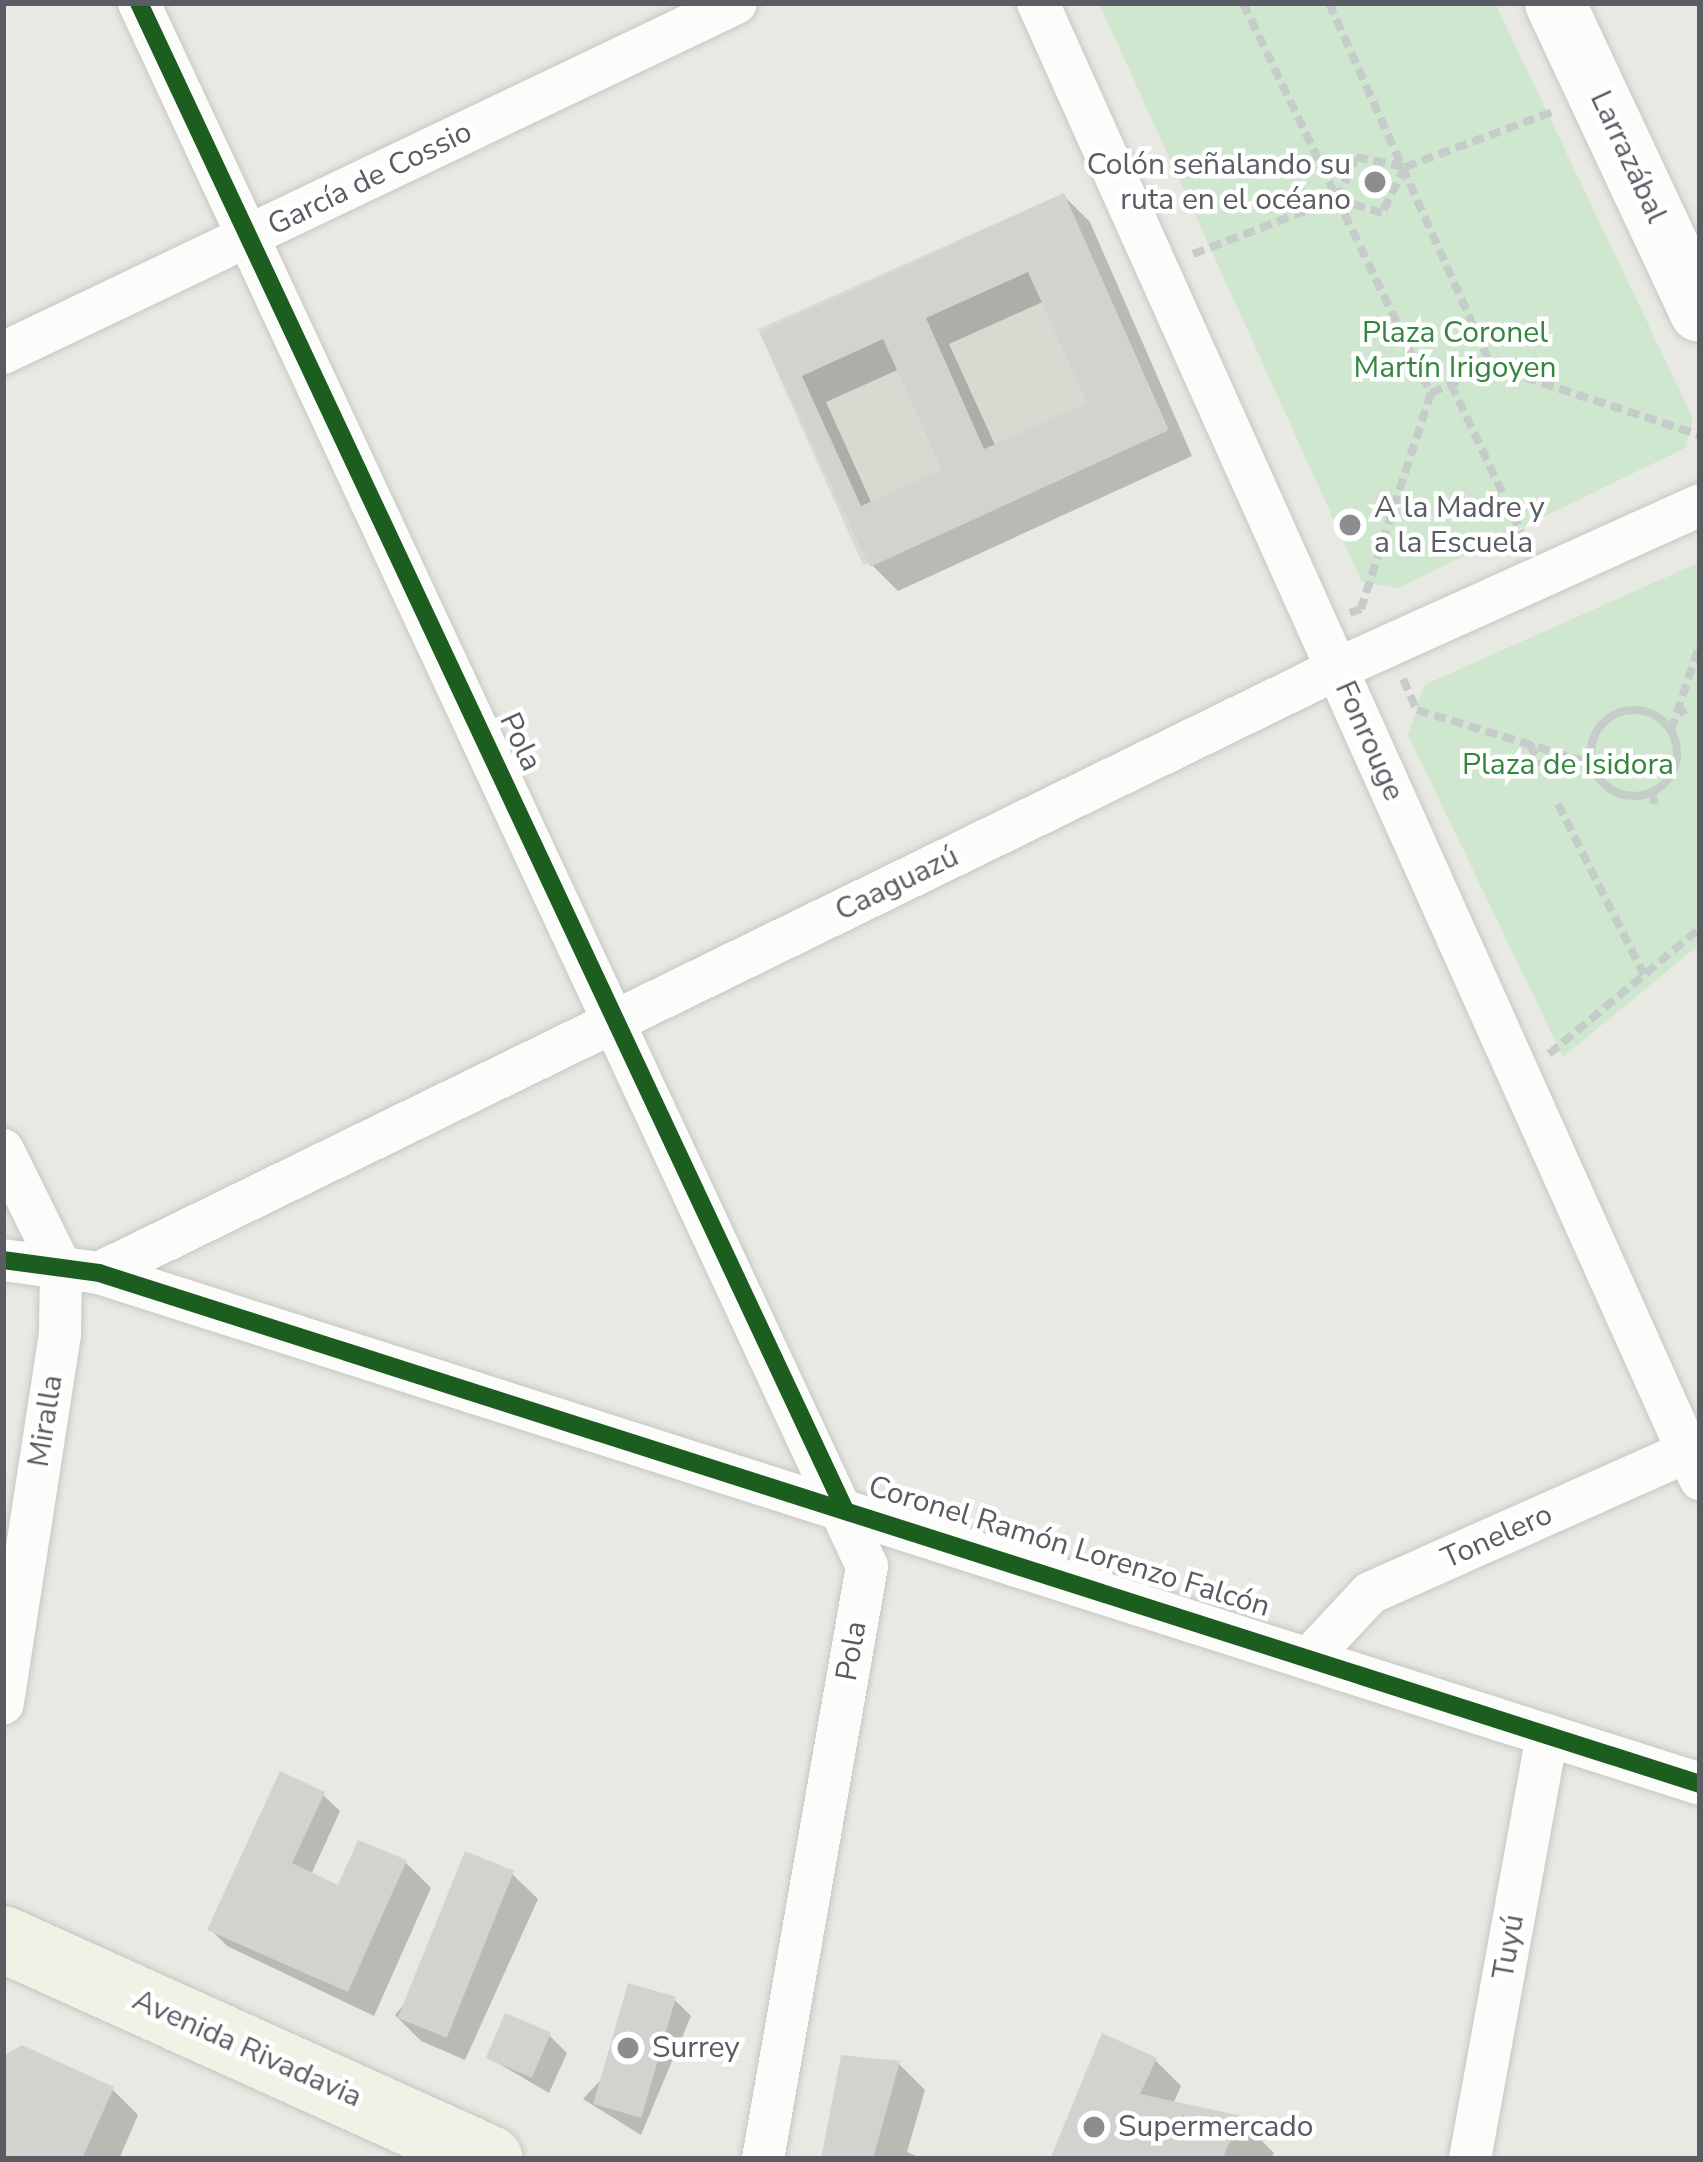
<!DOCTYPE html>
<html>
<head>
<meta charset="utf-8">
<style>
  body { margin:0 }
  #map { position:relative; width:1703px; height:2162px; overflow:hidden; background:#e9e9e3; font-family:"Nunito Sans",sans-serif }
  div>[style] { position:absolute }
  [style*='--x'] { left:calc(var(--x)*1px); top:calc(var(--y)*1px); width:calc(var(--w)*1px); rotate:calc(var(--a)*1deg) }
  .education>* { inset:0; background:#dad9d1; transform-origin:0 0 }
  .green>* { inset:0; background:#d0e7cf }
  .shadow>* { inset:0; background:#0003 }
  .building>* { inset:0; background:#d3d2ce; transform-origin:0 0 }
  .path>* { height:8px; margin-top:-4px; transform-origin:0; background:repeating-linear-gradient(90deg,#c6ccc9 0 12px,transparent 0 18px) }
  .path>.ring { margin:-4px; padding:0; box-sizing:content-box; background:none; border:8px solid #c6ccc9; border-radius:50% }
  .roads { filter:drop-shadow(0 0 3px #c6c7c5) drop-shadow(0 0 3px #c6c7c5) }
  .street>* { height:42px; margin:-21px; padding:0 21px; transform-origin:21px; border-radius:21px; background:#fcfcfb }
  .secondary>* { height:60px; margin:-30px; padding:0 30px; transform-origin:30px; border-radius:30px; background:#fcfcfb }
  .primary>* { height:66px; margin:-33px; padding:0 33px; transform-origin:33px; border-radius:33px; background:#f2f1e6 }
  .cycleway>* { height:18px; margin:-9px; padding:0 9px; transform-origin:9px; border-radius:9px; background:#1b5e20 }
  .dots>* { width:33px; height:33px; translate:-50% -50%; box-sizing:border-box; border:6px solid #fff; border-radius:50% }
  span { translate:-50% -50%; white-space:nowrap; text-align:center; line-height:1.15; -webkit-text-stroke:9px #fff; paint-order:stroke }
  .street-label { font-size:30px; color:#595c62 }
  .poi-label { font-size:30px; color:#595c62 }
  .right { translate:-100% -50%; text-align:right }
  .left { translate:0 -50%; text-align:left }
  .park-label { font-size:30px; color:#34863f }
  .frame { position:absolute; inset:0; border:6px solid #595c62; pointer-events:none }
</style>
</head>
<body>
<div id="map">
  <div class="education">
    <i style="left:1064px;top:193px;width:259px;height:335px;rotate:66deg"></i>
  </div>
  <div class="green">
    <i style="clip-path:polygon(1099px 3px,1495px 3px,1693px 418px,1685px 448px,1398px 588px,1362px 582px)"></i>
    <i style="clip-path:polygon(1700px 562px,1700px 944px,1563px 1057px,1408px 735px,1424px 685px)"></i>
  </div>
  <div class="shadow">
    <i style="clip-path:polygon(evenodd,1064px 196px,1090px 222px,1192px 456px,898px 591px,872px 565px,764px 334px,1064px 196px,1045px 301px,1091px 405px,996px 447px,949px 344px,1045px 301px,1064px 196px,900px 369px,946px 472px,872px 504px,826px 402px,900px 369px)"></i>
    <i style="clip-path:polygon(323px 1795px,340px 1811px,311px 1875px,339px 1890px,406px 1863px,431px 1888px,374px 2016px,227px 1946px,210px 1929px)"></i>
    <i style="clip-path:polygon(512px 1874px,538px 1899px,465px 2060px,421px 2041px,395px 2015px)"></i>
    <i style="clip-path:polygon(675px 2000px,691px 2016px,641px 2135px,583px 2099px)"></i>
    <i style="clip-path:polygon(550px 2036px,567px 2053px,549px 2093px,489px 2058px)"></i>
    <i style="clip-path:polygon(3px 2060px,113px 2090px,138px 2115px,119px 2159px,3px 2159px)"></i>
    <i style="clip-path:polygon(1155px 2060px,1181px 2086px,1173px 2104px,1240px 2119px,1274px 2153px,1271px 2159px,1052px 2159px)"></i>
    <i style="clip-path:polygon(899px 2064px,925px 2090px,907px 2152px,923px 2159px,824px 2159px)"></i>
  </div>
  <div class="building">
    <i style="clip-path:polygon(evenodd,1064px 193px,1169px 430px,870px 567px,760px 333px,1064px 193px,1028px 272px,1087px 403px,984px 449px,926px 318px,1028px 272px,1064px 193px,883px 339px,942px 470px,861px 506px,802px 376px,883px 339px)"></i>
    <i style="clip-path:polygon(280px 1771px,325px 1792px,292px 1863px,338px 1885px,358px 1840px,407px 1860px,348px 1992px,207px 1930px)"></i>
    <i style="left:465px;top:1851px;width:53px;height:180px;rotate:22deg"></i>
    <i style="left:628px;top:1983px;width:50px;height:126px;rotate:16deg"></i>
    <i style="left:505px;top:2013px;width:50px;height:49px;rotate:23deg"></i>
    <i style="clip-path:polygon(1102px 2033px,1157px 2058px,1140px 2094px,1242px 2116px,1222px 2159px,1050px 2159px)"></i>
    <i style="clip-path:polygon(22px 2045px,114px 2087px,82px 2159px,3px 2159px,3px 2056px)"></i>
    <i style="clip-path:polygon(841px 2055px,900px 2061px,873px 2159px,821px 2159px)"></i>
  </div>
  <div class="path">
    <i style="--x:1243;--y:3;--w:433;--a:64.3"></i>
    <i style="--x:1431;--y:393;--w:227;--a:108"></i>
    <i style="--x:1361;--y:609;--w:12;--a:160"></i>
    <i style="--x:1329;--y:3;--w:398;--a:65.9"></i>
    <i style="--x:1491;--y:366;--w:66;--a:155.8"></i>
    <i style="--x:1356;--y:157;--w:50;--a:11.5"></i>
    <i style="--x:1405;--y:167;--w:51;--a:116.6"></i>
    <i style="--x:1382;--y:213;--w:47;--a:-162.7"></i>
    <i style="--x:1337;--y:199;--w:46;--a:-65.7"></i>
    <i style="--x:1405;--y:167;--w:160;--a:-20.5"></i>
    <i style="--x:1193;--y:254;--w:154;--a:-20.9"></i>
    <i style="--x:1491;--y:366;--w:220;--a:18.3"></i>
    <i style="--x:1451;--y:384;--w:164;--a:64.7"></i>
    <i style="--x:1403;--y:679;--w:34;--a:66"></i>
    <i style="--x:1417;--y:710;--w:183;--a:17.1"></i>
    <i style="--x:1678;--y:705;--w:17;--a:57"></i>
    <i class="ring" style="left:1591px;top:710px;width:78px;height:78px"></i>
    <i style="--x:1671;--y:730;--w:91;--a:-71.4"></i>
    <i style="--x:1530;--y:744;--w:24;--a:68"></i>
    <i style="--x:1653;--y:792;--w:16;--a:86"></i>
    <i style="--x:1558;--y:804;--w:191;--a:63.3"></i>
    <i style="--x:1549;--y:1054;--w:197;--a:-39.8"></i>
  </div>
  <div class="roads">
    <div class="street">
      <i style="--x:139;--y:3;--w:1724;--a:65.03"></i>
      <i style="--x:867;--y:1566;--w:602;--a:99.95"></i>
      <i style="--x:1038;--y:3;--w:1618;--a:65.84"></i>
      <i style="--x:3;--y:353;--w:812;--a:-25.52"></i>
      <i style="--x:3;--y:1150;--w:131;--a:63.8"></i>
      <i style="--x:61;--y:1268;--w:66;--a:90.9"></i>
      <i style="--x:60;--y:1334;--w:374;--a:98.8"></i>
      <i style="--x:3;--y:1260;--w:97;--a:7.7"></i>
      <i style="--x:99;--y:1273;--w:1681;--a:17.7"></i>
      <i style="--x:99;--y:1273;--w:1377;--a:-26.01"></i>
      <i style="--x:1337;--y:669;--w:398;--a:-24.3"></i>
      <i style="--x:1313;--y:1654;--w:83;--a:-46.9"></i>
      <i style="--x:1370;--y:1593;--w:361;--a:-24"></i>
      <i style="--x:1470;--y:2159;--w:431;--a:-79.7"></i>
    </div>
    <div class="secondary">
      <i style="--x:1555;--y:3;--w:341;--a:64.9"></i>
    </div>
    <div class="primary">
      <i style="--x:3;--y:1939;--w:534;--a:24.31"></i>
    </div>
  </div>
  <div class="cycleway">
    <i style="--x:139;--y:3;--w:1662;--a:64.9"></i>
    <i style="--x:3;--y:1260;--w:97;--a:7.7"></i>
    <i style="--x:99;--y:1273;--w:1681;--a:17.7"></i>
  </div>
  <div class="dots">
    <i style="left:1375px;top:182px;background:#8b8d8f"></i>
    <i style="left:1350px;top:525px;background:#8b8d8f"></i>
    <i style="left:628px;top:2048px;background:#8b8d8f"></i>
    <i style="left:1094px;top:2127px;background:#8b8d8f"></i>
  </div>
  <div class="street-label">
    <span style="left:1628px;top:157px;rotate:65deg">Larrazábal</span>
    <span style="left:370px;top:179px;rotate:-26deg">García de Cossio</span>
    <span style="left:1369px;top:741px;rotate:66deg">Fonrouge</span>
    <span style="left:520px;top:742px;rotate:65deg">Pola</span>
    <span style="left:897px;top:884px;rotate:-26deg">Caaguazú</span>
    <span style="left:46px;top:1421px;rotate:-81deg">Miralla</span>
    <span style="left:1497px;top:1537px;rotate:-24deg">Tonelero</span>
    <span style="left:1069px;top:1547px;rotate:17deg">Coronel Ramón Lorenzo Falcón</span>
    <span style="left:852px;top:1651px;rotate:-80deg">Pola</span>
    <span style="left:1509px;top:1947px;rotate:-80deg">Tuyú</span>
    <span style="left:247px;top:2049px;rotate:24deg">Avenida Rivadavia</span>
  </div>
  <div class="poi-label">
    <span class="right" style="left:1351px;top:182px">Colón señalando su<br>ruta en el océano</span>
    <span class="left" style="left:1374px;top:525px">A la Madre y<br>a la Escuela</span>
    <span class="left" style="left:652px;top:2048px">Surrey</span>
    <span class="left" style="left:1118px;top:2127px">Supermercado</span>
  </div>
  <div class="park-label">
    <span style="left:1455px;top:350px">Plaza Coronel<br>Martín Irigoyen</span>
    <span style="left:1568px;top:765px">Plaza de Isidora</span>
  </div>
  <div class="frame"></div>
</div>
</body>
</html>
